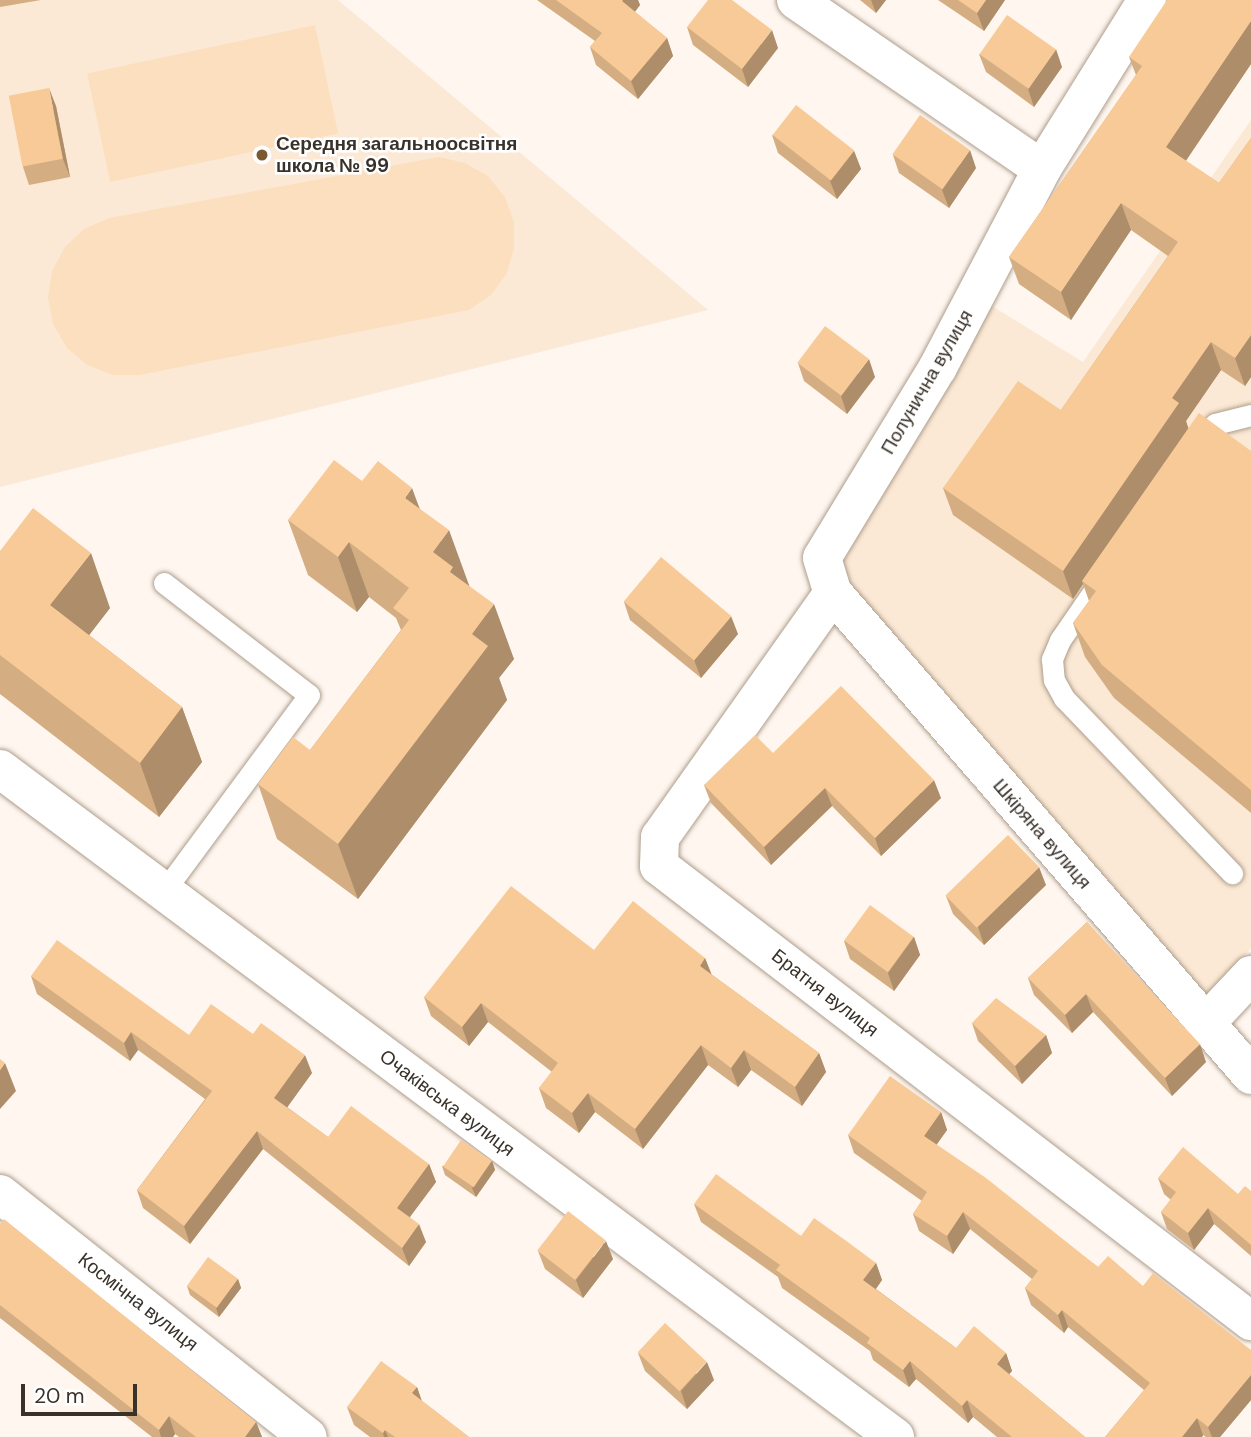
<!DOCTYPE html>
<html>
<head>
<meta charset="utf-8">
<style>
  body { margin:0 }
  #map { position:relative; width:1251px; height:1437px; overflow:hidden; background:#fef6ef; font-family:"DM Sans",sans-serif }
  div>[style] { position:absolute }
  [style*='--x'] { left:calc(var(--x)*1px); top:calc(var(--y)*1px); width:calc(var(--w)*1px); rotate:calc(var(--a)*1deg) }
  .built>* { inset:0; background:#fbe9d5 }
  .green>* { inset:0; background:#fcdfbf; transform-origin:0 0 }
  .roads { filter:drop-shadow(0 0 2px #ae9d8c) drop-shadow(0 0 2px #ae9d8c) }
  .service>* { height:21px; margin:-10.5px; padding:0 10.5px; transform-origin:10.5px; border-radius:10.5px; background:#fff }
  .minor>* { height:38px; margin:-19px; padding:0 19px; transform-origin:19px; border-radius:19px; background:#fff }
  .wall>* { inset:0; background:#d4ae82 }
  .shaded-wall>* { inset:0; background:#ad8d6a }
  .building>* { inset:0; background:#f7ca97; transform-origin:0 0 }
  .dots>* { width:19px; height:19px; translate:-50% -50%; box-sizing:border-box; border:4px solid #fff; border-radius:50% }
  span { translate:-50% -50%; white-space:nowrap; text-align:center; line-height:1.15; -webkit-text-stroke:5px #fff; paint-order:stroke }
  .poi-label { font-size:19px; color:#39322b; font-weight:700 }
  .left { translate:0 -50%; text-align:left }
  .street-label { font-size:19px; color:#39322b }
  .scale { position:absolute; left:21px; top:1384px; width:116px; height:32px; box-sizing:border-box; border:4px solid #39322b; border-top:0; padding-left:9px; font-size:21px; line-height:24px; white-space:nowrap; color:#39322b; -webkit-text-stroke:5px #fff; paint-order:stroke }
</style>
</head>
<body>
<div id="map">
  <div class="built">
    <i style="clip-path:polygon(0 0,338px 0,708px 310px,0 487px)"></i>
    <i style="clip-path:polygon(1251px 120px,1251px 948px,1207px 995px,838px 570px,992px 306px,1083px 362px)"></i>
  </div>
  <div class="green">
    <i style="left:315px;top:25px;width:111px;height:233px;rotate:78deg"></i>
    <i style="clip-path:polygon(439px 157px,465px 163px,488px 176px,505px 197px,514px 222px,514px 248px,507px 273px,491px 295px,469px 310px,140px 375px,113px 375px,87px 365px,67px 348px,53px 324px,48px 298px,52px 271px,65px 247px,84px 229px,109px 218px)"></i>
  </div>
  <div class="roads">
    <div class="service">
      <i style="--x:1196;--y:443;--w:27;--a:-45"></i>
      <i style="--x:1215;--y:424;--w:37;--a:-14"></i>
      <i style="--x:1104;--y:576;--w:78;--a:124.5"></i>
      <i style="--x:1060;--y:640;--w:21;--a:113"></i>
      <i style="--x:1052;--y:659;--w:21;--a:85"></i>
      <i style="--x:1054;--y:680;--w:21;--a:61"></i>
      <i style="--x:1064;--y:698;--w:243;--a:46.2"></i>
      <i style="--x:164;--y:583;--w:183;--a:37.7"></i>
      <i style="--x:309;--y:695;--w:244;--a:126.5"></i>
    </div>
    <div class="minor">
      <i style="--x:796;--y:0;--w:298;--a:34.5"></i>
      <i style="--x:1147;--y:0;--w:199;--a:121.9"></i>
      <i style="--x:1042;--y:169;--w:224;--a:117.7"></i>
      <i style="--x:938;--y:367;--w:223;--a:121.3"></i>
      <i style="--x:822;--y:558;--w:37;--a:73"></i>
      <i style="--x:833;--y:593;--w:638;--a:49.07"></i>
      <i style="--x:833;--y:593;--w:299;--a:125.3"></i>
      <i style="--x:660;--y:837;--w:29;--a:92"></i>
      <i style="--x:659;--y:866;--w:747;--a:37.55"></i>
      <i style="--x:0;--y:769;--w:1117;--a:36.74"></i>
      <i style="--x:1206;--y:1023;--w:66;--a:-46.8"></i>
      <i style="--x:0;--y:1194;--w:392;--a:38.3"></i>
    </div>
  </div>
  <div class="wall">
    <i style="clip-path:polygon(0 0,41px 0,0 7px)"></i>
    <i style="clip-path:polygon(537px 0,638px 0,640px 5px,635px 12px,667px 38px,673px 56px,638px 99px,596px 65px,590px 47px,595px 41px)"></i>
    <i style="clip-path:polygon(860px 0,886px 0,876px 13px)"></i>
    <i style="clip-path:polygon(938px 0,1005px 0,984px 31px)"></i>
    <i style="clip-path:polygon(1251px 0,1251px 64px,1186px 161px,1219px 183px,1251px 138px,1251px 377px,1245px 386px,1221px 370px,1186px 421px,1188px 428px,1251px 451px,1251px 813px,1114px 698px,1085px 657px,1073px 623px,1089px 601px,1083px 584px,1073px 599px,953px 515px,943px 488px,1061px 410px,1168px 256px,1131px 230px,1071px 320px,1019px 284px,1009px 257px,1136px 75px,1129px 57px)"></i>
    <i style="clip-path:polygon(687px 27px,778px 48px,748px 87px,693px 45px)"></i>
    <i style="clip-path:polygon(979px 54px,1062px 67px,1034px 107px,986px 72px)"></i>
    <i style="clip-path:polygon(56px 106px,70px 177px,29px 185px,23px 167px)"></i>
    <i style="clip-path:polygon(772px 135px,854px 151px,861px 169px,837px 199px,778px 153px)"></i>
    <i style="clip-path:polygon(893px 155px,976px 168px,949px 208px,899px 173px)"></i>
    <i style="clip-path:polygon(798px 363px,875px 377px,847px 414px,804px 381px)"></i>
    <i style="clip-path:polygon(362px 481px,420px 509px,469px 585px,514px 659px,499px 678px,507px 700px,358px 899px,277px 839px,258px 784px,310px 750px,401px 630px,396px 618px,369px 597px,357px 612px,308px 575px,288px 520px)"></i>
    <i style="clip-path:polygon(0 551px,110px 608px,89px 635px,182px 707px,202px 762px,159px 817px,0 694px)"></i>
    <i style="clip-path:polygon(624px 602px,738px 634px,701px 678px,630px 620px)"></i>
    <i style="clip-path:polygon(773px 753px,941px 798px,881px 856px,832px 806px,771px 865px,711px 803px,704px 785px)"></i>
    <i style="clip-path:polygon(1046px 885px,984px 945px,953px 914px,946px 896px)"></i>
    <i style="clip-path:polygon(1087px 922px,1206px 1062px,1172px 1096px,1093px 1012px,1072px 1033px,1034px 995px,1028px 978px)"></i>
    <i style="clip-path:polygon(914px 937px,920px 955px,894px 991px,850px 959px,844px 941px)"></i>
    <i style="clip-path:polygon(594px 950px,705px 958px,711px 974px,819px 1053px,826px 1072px,802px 1106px,751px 1070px,738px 1087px,708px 1065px,643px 1149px,595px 1112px,579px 1133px,546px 1108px,539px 1088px,552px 1072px,488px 1022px,469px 1046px,431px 1016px,424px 997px)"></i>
    <i style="clip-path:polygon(31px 976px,189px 1035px,253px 1034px,312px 1073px,287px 1107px,328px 1137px,429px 1164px,436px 1182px,410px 1217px,426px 1242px,409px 1266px,263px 1149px,190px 1244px,143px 1208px,137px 1190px,205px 1099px,138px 1050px,130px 1061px,37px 994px)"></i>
    <i style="clip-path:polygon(972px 1023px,1046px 1035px,1052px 1053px,1022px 1084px,978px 1041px)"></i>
    <i style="clip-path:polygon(941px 1112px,947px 1130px,936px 1145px,1098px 1267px,1143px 1286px,1251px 1350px,1251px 1400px,1220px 1437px,1206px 1437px,1203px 1435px,1202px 1437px,1105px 1437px,1144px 1390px,1068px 1327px,1064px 1333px,1031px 1305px,1025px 1288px,1032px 1279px,970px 1229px,953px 1254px,919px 1231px,913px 1214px,922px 1201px,854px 1153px,848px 1135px)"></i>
    <i style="clip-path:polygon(492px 1161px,495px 1170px,476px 1197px,445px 1175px,442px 1166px)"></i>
    <i style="clip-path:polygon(1158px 1178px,1238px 1194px,1251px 1191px,1251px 1256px,1214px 1224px,1194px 1250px,1167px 1229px,1161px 1212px,1171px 1200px,1164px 1194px)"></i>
    <i style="clip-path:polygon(694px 1204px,801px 1236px,876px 1263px,882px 1280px,876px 1289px,956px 1348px,1006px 1353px,1012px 1371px,1009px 1374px,1085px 1437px,997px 1437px,973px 1417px,968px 1423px,916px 1379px,909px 1387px,873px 1360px,870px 1351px,782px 1288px,778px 1277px,701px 1222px)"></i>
    <i style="clip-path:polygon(0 1224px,256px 1422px,262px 1437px,179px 1437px,175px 1434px,173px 1437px,152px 1437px,0 1318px)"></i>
    <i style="clip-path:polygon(538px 1251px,613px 1259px,583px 1298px,545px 1269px)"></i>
    <i style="clip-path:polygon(238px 1279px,241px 1288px,219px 1317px,190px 1295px,187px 1286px)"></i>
    <i style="clip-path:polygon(638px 1353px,714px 1380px,687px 1409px,645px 1371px)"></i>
    <i style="clip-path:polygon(417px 1387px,422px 1401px,469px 1437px,370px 1437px,354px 1425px,347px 1407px)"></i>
  </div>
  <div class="shaded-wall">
    <i style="clip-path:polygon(623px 0,638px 0,640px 5px,629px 19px,622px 1px)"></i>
    <i style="clip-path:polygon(871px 0,886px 0,876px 13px)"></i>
    <i style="clip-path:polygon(986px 0,1005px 0,984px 31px,977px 13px)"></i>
    <i style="clip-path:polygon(1251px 21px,1251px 64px,1176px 175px,1166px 147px)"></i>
    <i style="clip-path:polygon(772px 30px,778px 48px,748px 87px,742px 69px)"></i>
    <i style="clip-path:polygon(667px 38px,673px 56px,638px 99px,631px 81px)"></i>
    <i style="clip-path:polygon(1056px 49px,1062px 67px,1034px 107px,1028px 89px)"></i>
    <i style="clip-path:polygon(49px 88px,56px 106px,70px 177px,63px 159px)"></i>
    <i style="clip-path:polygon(970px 150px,976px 168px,949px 208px,942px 190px)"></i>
    <i style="clip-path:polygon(854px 151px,861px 169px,837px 199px,830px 181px)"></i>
    <i style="clip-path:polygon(1121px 203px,1131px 230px,1071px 320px,1061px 292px)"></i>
    <i style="clip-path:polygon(1251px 335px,1251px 377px,1245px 386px,1235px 358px)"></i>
    <i style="clip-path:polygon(1211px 342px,1221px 370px,1186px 421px,1189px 430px,1082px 581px,1083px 584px,1073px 599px,1063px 571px,1172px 398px)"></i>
    <i style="clip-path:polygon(869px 359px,875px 377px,847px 414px,841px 396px)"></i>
    <i style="clip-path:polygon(412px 488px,432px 542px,405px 498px)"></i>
    <i style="clip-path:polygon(449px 530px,469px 585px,462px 594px,433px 552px)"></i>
    <i style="clip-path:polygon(349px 542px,369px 597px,357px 612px,338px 557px)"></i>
    <i style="clip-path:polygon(91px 553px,110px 608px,70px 660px,50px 605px)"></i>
    <i style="clip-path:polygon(494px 604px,514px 659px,499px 678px,507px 700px,358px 899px,338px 844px,472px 634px)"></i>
    <i style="clip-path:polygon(731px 616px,738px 634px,701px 678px,694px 660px)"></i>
    <i style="clip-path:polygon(182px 707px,202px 762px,159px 817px,140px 763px)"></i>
    <i style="clip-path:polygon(934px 780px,941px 798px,881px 856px,875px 838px)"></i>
    <i style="clip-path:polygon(825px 788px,832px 806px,771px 865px,764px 847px)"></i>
    <i style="clip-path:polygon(1039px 867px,1046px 885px,984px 945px,978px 927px)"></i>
    <i style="clip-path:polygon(914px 937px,920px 955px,894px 991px,888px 973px)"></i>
    <i style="clip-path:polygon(705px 958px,713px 978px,700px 966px)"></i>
    <i style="clip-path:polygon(1086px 994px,1093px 1012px,1072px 1033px,1065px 1015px)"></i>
    <i style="clip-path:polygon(481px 1003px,488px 1022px,469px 1046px,462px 1027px)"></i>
    <i style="clip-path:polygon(131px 1032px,138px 1050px,130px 1061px,124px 1043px)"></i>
    <i style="clip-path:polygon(1046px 1035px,1052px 1053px,1022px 1084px,1015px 1066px)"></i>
    <i style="clip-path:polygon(1200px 1044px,1206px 1062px,1172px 1096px,1165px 1078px)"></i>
    <i style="clip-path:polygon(701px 1045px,708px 1065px,643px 1149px,635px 1129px)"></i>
    <i style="clip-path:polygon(744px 1050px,751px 1070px,738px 1087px,731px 1068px)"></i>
    <i style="clip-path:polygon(819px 1053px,826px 1072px,802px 1106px,795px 1087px)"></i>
    <i style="clip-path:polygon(305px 1055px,312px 1073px,281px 1116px,274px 1098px)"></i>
    <i style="clip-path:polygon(5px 1063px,16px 1091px,0 1109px,0 1070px)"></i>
    <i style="clip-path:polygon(588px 1093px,595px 1112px,579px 1133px,572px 1113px)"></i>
    <i style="clip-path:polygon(941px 1112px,947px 1130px,930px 1154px,924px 1136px)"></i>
    <i style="clip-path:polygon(257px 1131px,263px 1149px,190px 1244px,184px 1226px)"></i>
    <i style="clip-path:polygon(492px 1161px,495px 1170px,476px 1197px,472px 1188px)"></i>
    <i style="clip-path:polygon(429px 1164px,436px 1182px,403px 1226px,397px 1208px)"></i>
    <i style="clip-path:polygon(1208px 1208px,1214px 1224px,1194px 1250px,1188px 1233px)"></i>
    <i style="clip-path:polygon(963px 1212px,970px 1229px,953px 1254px,947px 1236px)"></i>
    <i style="clip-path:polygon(419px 1224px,426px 1242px,409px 1266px,402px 1248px)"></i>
    <i style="clip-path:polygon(606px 1241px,613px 1259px,583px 1298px,576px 1280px)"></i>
    <i style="clip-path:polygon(876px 1263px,882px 1280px,870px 1297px,863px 1280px)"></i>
    <i style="clip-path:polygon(238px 1279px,241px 1288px,219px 1317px,216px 1308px)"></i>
    <i style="clip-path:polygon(1062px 1310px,1068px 1327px,1064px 1333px,1058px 1315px)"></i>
    <i style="clip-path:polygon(1006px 1353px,1012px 1371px,1003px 1381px,997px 1364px)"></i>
    <i style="clip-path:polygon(910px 1361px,916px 1379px,909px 1387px,903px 1370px)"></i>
    <i style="clip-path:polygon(707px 1362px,714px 1380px,687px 1409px,681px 1391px)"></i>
    <i style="clip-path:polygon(1251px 1375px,1251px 1400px,1220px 1437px,1212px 1437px,1208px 1427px)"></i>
    <i style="clip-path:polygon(417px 1387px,423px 1405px,412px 1393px)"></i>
    <i style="clip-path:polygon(967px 1400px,973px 1417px,968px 1423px,962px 1406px)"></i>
    <i style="clip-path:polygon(169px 1416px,175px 1434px,173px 1437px,161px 1437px,159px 1430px)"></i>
    <i style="clip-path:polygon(1197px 1418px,1203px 1435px,1202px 1437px,1182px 1437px)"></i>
    <i style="clip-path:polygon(256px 1422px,262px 1437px,245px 1437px)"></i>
    <i style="clip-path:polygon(385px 1430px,388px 1437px,384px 1437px,383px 1433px)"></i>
  </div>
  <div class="building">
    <i style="clip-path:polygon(556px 0,623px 0,622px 1px,667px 38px,631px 81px,590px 47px,602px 33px)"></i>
    <i style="clip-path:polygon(708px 0,732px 0,772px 30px,742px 69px,687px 27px)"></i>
    <i style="clip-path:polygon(958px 0,986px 0,977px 13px)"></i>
    <i style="clip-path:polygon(1167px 0,1251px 0,1251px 21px,1166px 147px,1219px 183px,1251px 138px,1251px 335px,1235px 358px,1211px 342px,1172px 398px,1179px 403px,1063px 571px,943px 488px,1018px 381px,1061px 410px,1178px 242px,1121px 203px,1061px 292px,1009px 257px,1142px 66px,1129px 57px)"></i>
    <i style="left:1007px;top:15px;width:60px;height:48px;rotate:35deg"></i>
    <i style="left:49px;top:88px;width:72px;height:41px;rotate:79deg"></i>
    <i style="left:796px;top:105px;width:74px;height:38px;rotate:38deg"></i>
    <i style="left:920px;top:115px;width:61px;height:48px;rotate:35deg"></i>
    <i style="left:825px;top:326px;width:55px;height:46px;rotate:37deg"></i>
    <i style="clip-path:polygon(1199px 413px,1251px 451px,1251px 790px,1102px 665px,1073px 623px,1096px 591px,1082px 581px)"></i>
    <i style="clip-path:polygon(334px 460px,362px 481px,378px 461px,412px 488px,405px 498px,449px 530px,433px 552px,453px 567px,450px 572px,494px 604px,472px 634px,488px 646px,338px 844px,258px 784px,293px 737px,310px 750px,409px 620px,393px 608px,409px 588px,349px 542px,338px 557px,288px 520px)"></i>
    <i style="clip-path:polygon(33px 508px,91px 553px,50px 605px,182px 707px,140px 763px,0 655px,0 551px)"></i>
    <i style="left:661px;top:557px;width:92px;height:58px;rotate:40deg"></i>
    <i style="clip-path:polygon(841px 686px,934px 780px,875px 838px,825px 788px,764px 847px,704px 785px,755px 735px,773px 753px)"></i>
    <i style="left:1008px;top:835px;width:45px;height:87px;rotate:46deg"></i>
    <i style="clip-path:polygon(511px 886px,594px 950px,633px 901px,705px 958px,700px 966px,819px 1053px,795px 1087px,744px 1050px,731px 1068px,701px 1045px,635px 1129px,588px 1093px,572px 1113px,539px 1088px,558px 1063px,481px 1003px,462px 1027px,424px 997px)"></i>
    <i style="left:870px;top:905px;width:54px;height:44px;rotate:36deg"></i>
    <i style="clip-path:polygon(1087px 922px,1200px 1044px,1165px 1078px,1086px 994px,1065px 1015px,1028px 978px)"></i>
    <i style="clip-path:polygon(57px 940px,189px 1035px,211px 1004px,253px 1034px,261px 1023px,305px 1055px,274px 1098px,328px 1137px,351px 1106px,429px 1164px,397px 1208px,419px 1224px,402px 1248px,257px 1131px,184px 1226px,137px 1190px,212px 1091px,131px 1032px,124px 1043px,31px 976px)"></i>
    <i style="clip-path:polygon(996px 998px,1046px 1035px,1015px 1066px,972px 1023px)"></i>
    <i style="clip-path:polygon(0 1059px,5px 1063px,0 1070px)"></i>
    <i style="clip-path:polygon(890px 1076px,941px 1112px,924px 1136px,986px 1178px,1098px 1267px,1108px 1256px,1143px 1286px,1153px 1273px,1251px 1350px,1251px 1375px,1208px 1427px,1197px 1418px,1182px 1437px,1105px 1437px,1150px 1383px,1062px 1310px,1058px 1315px,1025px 1288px,1038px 1271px,963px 1212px,947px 1236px,913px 1214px,927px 1192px,848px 1135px)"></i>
    <i style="left:461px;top:1140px;width:37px;height:32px;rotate:34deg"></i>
    <i style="clip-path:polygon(1183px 1147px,1238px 1194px,1245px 1186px,1251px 1191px,1251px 1245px,1208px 1208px,1188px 1233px,1161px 1212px,1176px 1192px,1158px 1178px)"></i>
    <i style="clip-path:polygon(716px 1174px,801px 1236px,814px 1218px,845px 1240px,876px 1263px,863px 1280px,956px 1348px,974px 1326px,1006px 1353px,997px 1364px,1085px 1437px,1012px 1437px,967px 1400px,962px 1406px,910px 1361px,903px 1370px,867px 1343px,870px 1338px,776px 1270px,780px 1265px,694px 1204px)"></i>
    <i style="left:568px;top:1211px;width:48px;height:50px;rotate:38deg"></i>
    <i style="clip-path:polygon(4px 1219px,256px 1422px,245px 1437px,196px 1437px,169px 1416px,159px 1430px,0 1305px,0 1224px)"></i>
    <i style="left:208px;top:1257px;width:37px;height:36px;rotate:36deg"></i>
    <i style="left:665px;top:1323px;width:57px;height:40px;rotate:43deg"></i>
    <i style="clip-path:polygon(381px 1361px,417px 1387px,412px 1393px,469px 1437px,395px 1437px,385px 1430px,383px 1433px,347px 1407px)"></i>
  </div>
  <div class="dots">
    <i style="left:262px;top:155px;background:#7b5931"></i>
  </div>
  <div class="poi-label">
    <span class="left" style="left:276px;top:155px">Середня загальноосвітня<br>школа № 99</span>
  </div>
  <div class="street-label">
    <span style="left:927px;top:382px;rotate:-60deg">Полунична вулиця</span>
    <span style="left:1042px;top:834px;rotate:49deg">Шкіряна вулиця</span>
    <span style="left:825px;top:993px;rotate:38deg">Братня вулиця</span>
    <span style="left:447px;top:1103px;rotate:37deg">Очаківська вулиця</span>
    <span style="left:138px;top:1302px;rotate:38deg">Космічна вулиця</span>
  </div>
  <div class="scale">20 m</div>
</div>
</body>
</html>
